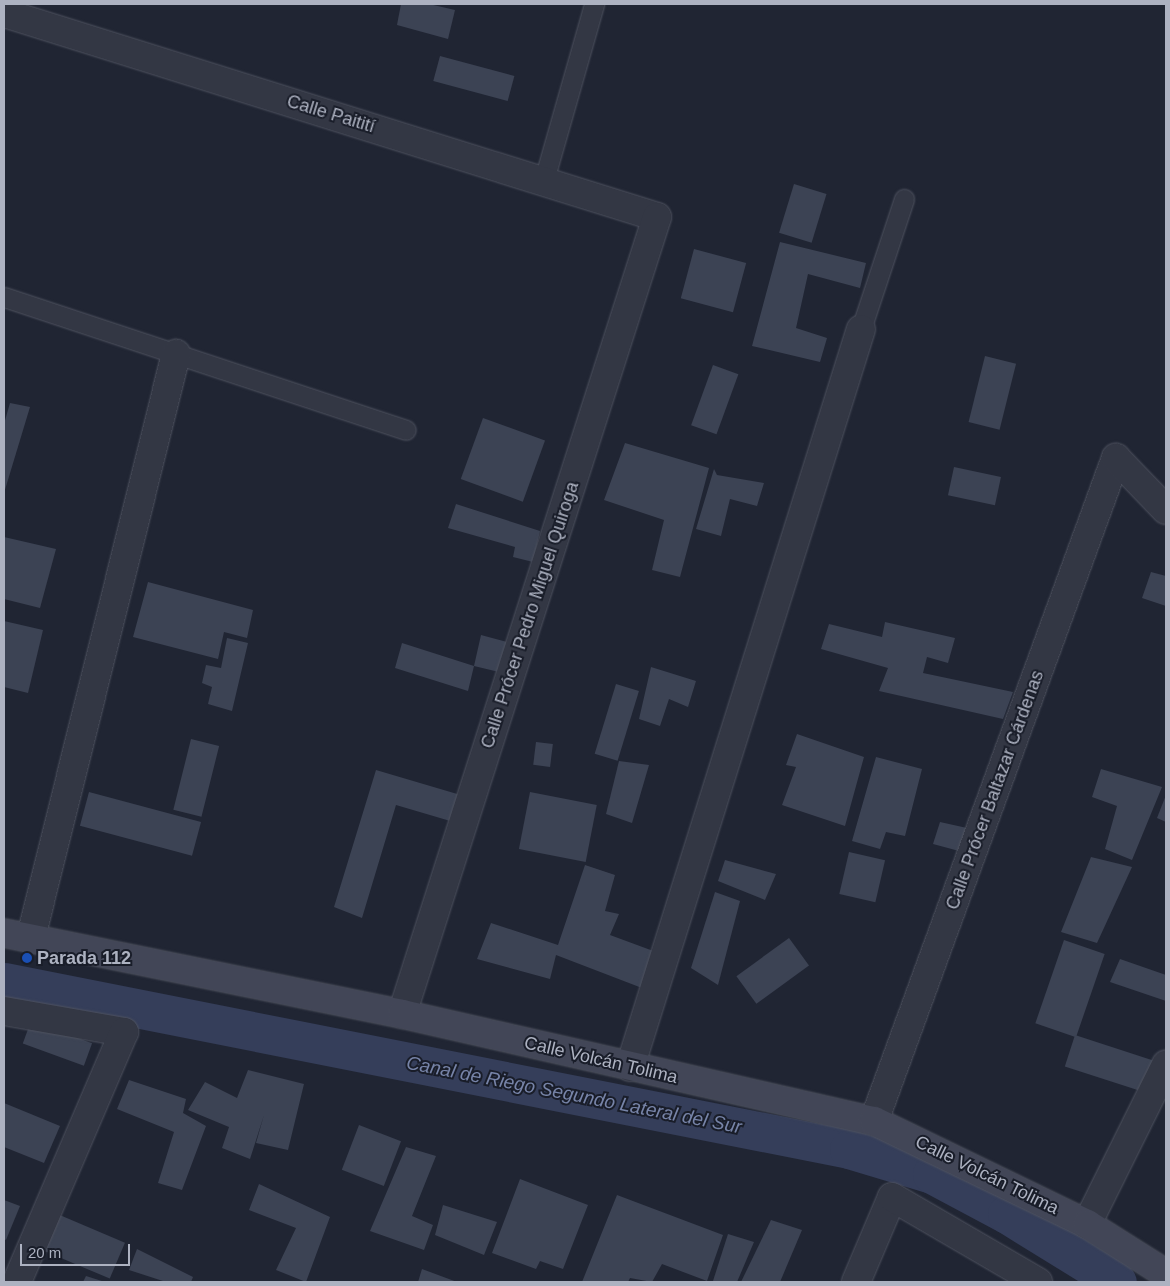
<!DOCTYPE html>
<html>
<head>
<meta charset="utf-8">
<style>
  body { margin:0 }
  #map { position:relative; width:1170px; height:1286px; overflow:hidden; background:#202533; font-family:Helvetica,sans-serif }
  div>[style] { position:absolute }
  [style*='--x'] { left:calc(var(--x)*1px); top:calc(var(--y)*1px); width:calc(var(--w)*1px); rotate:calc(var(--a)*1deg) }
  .canal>* { height:39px; margin:-19.5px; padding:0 19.5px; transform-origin:19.5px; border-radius:19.5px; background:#353e5a }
  .building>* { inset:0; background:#3c4354; transform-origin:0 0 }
  .roads { filter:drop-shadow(0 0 1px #4e525f) drop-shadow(0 0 1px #4e525f) }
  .lane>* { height:19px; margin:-9.5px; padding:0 9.5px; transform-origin:9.5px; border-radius:9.5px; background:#333744 }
  .street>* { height:28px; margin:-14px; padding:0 14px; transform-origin:14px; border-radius:14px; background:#333744 }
  .secondary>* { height:28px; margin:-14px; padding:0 14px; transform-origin:14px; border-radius:14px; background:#424657 }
  .dots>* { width:14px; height:14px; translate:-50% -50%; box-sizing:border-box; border:2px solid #191d29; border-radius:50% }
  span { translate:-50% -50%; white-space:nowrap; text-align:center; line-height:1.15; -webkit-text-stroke:4px #191d29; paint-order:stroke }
  .street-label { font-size:18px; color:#adb2c1 }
  .poi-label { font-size:18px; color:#adb2c1; font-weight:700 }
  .left { translate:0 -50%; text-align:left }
  .water-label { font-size:19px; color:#7784a8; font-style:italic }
  .frame { position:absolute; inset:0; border:5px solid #adb2c1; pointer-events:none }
  .scale { position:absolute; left:20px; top:1244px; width:110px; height:22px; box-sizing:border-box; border:2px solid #adb2c1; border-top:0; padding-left:6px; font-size:15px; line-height:18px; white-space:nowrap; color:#adb2c1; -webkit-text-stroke:4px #191d29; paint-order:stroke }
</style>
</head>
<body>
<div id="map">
  <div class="canal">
    <i style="--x:4;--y:982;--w:861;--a:11.18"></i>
    <i style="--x:849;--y:1149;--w:87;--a:16.8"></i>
    <i style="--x:932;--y:1174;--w:85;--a:28.1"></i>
    <i style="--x:1007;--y:1214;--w:129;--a:31.7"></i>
  </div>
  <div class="building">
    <i style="clip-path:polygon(401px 4px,429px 4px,455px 10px,448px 39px,397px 25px)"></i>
    <i style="left:440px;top:56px;width:77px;height:26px;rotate:15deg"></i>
    <i style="left:794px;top:184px;width:34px;height:51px;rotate:17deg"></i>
    <i style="clip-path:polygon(780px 242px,866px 263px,860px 288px,808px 274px,796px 328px,827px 338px,820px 362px,752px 346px)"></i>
    <i style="left:694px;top:249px;width:54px;height:51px;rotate:15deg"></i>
    <i style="left:985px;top:356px;width:32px;height:68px;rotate:14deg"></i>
    <i style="left:713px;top:365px;width:27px;height:64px;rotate:20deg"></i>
    <i style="clip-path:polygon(10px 403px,30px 407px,4px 493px,4px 424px)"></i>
    <i style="left:483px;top:418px;width:66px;height:65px;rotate:20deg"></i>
    <i style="clip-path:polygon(625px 443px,709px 468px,680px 577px,652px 570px,664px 520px,604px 500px)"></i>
    <i style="left:954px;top:467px;width:48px;height:29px;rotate:12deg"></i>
    <i style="clip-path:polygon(714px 469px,717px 475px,764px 483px,757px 506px,730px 499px,721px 536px,696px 529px)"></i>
    <i style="clip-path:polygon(456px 504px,540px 531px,533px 562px,513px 557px,515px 547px,448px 528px)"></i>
    <i style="clip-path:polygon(4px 537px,56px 549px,40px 608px,4px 599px)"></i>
    <i style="clip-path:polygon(1151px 572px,1166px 576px,1166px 606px,1142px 598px)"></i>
    <i style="clip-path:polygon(148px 582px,253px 610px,247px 638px,224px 632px,218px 659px,133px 637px)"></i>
    <i style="clip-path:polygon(4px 621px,43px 630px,28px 693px,4px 687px)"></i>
    <i style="clip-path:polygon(885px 622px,955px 638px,948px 663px,927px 657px,923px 673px,1013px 692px,1003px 719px,879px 691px,888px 668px,821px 649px,829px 624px,882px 637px)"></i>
    <i style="clip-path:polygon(481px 635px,507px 642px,499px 672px,474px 666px,468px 691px,395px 668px,402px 643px,474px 666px)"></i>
    <i style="clip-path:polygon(227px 638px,248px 643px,232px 711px,208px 704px,212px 687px,202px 683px,206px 665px,221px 668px)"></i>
    <i style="clip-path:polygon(651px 667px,696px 681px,688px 707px,669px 699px,660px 726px,639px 719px)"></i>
    <i style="left:616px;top:684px;width:24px;height:73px;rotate:17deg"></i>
    <i style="clip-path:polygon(797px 734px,864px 757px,845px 826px,782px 805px,796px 767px,786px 765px)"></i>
    <i style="left:191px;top:739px;width:29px;height:73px;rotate:14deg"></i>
    <i style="left:536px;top:742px;width:17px;height:23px;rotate:7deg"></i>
    <i style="clip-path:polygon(876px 757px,922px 769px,905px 836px,886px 832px,880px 849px,852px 841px)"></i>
    <i style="clip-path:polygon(619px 761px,649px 765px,632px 823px,606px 814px)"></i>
    <i style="clip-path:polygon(1101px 769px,1162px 787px,1132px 860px,1105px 849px,1117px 806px,1092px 797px)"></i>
    <i style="clip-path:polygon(376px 770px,464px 796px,457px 823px,396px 805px,362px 918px,334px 907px)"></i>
    <i style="left:89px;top:792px;width:116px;height:35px;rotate:15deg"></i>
    <i style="left:530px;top:792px;width:68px;height:58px;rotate:11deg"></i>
    <i style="clip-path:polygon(1166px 795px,1166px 822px,1157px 818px)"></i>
    <i style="clip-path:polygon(940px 822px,967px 828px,959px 851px,933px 844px)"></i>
    <i style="left:849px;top:852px;width:37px;height:43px;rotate:13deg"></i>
    <i style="clip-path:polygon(1091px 857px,1132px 867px,1097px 943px,1061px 932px)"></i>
    <i style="clip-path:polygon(725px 860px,776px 874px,765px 900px,718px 881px)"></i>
    <i style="clip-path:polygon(585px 865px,615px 875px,605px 911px,619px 914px,610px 935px,656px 952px,642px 988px,556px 955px,550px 979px,477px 959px,491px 923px,558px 945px)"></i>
    <i style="clip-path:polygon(715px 892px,740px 901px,718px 985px,691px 968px)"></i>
    <i style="left:789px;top:938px;width:34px;height:65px;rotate:54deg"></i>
    <i style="left:1064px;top:940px;width:43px;height:88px;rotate:19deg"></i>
    <i style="clip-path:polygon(1120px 959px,1166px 975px,1166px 1001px,1110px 982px)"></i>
    <i style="left:31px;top:1021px;width:65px;height:24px;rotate:20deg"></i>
    <i style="left:1075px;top:1035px;width:83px;height:33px;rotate:18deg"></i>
    <i style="clip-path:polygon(248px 1070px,304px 1084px,288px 1150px,256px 1143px,264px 1115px,250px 1159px,222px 1148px,229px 1127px,188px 1110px,205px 1082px,237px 1098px)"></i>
    <i style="clip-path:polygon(129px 1080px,186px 1099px,183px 1113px,206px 1126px,182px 1190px,158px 1183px,174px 1132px,117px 1109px)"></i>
    <i style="clip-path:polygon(4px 1103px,60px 1126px,44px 1163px,4px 1147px)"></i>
    <i style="left:359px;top:1125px;width:45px;height:48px;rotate:21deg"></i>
    <i style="clip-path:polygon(406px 1147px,436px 1156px,412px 1216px,433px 1225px,424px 1250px,370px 1231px)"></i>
    <i style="clip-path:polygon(520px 1179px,588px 1205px,563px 1269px,540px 1261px,536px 1269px,492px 1253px)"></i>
    <i style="clip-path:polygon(259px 1184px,330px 1217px,306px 1282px,276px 1270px,296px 1228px,249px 1210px)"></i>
    <i style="clip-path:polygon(617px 1195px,723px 1235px,707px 1281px,662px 1264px,652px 1282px,630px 1278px,628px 1282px,582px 1282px)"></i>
    <i style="clip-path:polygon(4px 1200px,20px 1206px,6px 1240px,4px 1239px)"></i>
    <i style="clip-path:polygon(443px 1205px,497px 1222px,484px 1255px,435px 1235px)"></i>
    <i style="left:55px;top:1213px;width:76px;height:39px;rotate:23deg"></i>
    <i style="clip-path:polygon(771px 1220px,802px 1230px,780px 1282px,741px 1282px)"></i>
    <i style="clip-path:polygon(728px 1234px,754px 1242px,737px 1282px,716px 1282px,713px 1281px)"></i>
    <i style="clip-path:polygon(137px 1249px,193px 1277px,191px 1282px,166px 1282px,129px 1270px)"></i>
    <i style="clip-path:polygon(422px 1269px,457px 1282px,418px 1282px)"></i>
    <i style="clip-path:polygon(86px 1276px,105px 1282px,83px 1282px)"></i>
  </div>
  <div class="roads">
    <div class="lane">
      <i style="--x:544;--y:180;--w:183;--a:-74.1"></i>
      <i style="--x:4;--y:297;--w:423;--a:18.3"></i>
      <i style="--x:861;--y:329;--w:137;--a:-71.7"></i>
    </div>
    <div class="street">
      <i style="--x:4;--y:13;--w:684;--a:17.35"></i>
      <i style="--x:657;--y:217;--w:837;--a:107.74"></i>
      <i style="--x:31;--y:937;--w:601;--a:-76.03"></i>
      <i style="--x:4;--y:1011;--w:122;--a:9.9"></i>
      <i style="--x:124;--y:1032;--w:272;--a:113.2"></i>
      <i style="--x:630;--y:1067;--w:773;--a:-72.62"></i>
      <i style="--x:874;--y:1121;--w:706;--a:-69.95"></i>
      <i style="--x:1116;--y:458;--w:72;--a:46.1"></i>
      <i style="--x:1087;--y:1224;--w:178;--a:-63.6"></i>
      <i style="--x:856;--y:1282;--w:92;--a:-67"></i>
      <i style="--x:892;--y:1197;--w:169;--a:30.2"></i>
    </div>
    <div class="secondary">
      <i style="--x:4;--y:933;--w:406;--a:11.5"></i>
      <i style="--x:402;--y:1014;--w:484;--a:12.8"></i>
      <i style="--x:874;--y:1121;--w:237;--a:25.8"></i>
      <i style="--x:1087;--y:1224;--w:93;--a:32.3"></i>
    </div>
  </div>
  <div class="dots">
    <i style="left:27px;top:958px;background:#1a4fb4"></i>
  </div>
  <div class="street-label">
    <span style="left:331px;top:114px;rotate:17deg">Calle Paitití</span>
    <span style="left:530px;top:615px;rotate:-72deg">Calle Prócer Pedro Miguel Quiroga</span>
    <span style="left:995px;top:790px;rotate:-70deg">Calle Prócer Baltazar Cárdenas</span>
    <span style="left:601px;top:1060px;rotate:13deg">Calle Volcán Tolima</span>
    <span style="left:987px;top:1175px;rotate:26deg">Calle Volcán Tolima</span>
  </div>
  <div class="poi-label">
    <span class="left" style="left:37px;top:958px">Parada 112</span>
  </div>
  <div class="water-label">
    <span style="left:574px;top:1095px;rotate:11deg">Canal de Riego Segundo Lateral del Sur</span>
  </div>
  <div class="frame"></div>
  <div class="scale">20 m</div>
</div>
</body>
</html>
